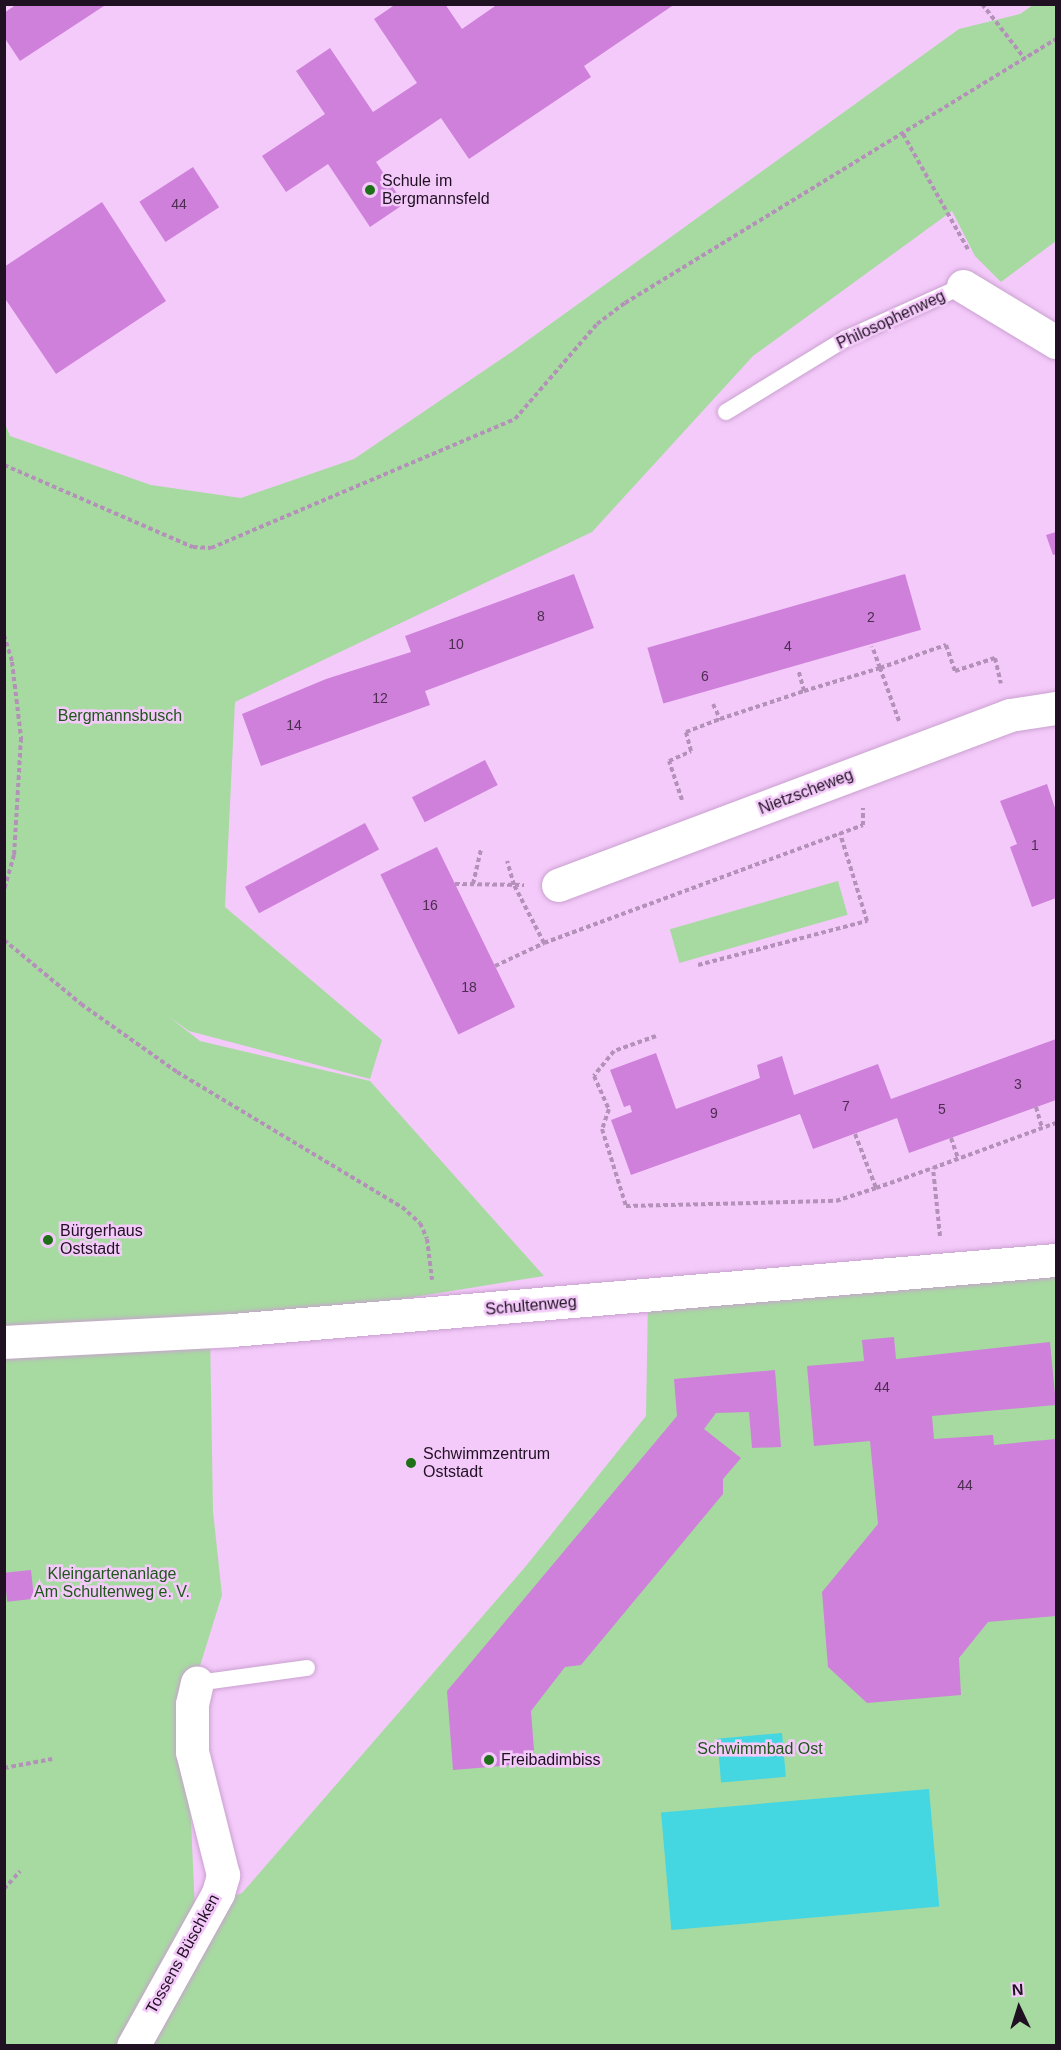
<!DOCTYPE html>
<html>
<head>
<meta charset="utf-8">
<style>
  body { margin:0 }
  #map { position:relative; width:1061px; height:2050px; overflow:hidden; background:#f4cafa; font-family:Helvetica,sans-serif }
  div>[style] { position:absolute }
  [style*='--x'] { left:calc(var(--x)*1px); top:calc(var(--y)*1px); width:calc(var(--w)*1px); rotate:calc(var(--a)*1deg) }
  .green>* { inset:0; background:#a7daa1; transform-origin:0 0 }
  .water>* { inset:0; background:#44d6e1; transform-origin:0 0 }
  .building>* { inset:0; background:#ce80da; transform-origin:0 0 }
  .path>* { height:4px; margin-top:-2px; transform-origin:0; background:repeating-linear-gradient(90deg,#b391b8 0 4.5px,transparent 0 7.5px) }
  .roads { filter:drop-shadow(0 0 2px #c9a1cf) drop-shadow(0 0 2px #c9a1cf) }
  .lane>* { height:16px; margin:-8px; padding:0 8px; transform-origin:8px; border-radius:8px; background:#fff }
  .street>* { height:33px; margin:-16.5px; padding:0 16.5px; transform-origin:16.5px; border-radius:16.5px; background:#fff }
  .dots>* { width:16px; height:16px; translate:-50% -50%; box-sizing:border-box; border:3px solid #f4cafa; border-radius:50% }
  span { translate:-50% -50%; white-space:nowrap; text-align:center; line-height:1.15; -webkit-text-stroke:5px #f4cafa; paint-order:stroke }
  .number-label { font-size:14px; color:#4c2d50 }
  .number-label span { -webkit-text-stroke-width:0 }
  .poi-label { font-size:16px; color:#201122 }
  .left { translate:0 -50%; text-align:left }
  .street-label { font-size:16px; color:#201122 }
  .park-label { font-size:16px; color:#1f571a }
  .frame { position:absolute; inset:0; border:6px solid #201122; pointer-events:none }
  .north { position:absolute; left:989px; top:1978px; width:60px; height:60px; -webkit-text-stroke:4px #f4cafa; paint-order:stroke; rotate:356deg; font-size:16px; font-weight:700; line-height:24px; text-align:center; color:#201122 }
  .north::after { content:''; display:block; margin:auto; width:21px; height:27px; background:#201122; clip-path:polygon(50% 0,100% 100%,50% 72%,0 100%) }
</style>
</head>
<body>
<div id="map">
  <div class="green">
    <i style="clip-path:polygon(1033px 5px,1056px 5px,1056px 241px,1001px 282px,975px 256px,952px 211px,753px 356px,592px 532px,235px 702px,225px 907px,382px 1040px,370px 1079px,189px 1031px,168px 1016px,200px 1041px,370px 1081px,544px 1276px,210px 1330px,213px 1511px,222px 1595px,186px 1711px,195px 1910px,242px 1893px,526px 1566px,646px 1416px,648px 1298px,1056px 1261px,1056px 2045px,5px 2045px,4px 421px,10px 436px,151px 485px,241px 498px,354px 459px,513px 351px,959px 29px,1020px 14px)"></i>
    <i style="left:838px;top:881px;width:35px;height:175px;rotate:74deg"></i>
  </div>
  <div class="water">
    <i style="left:782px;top:1733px;width:44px;height:65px;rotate:85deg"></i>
    <i style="left:929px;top:1789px;width:118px;height:269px;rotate:85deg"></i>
  </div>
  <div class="building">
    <i style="clip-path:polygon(17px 4px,107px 4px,20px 61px,4px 37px,4px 13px)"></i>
    <i style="clip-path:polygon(396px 4px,445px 4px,462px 29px,498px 4px,675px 4px,584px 66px,591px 77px,469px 159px,441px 118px,376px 162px,404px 204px,370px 227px,328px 164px,286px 192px,262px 156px,325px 114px,296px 71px,330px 48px,373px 112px,417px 83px,374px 19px)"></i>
    <i style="left:193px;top:167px;width:48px;height:64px;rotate:57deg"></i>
    <i style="clip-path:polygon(102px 202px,166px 301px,56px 374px,4px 297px,4px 267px)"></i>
    <i style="clip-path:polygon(1056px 532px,1056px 554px,1053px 555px,1046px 535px)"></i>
    <i style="clip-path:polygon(574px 574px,594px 628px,425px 691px,430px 705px,261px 766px,242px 714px,326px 679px,411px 652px,405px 636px)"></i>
    <i style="left:905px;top:574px;width:58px;height:268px;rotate:74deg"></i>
    <i style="left:485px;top:760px;width:28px;height:82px;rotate:63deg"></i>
    <i style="clip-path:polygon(1047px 784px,1056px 811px,1056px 898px,1032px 907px,1010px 847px,1017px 844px,1000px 801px)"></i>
    <i style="left:365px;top:823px;width:30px;height:136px;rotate:62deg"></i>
    <i style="left:437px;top:847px;width:178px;height:63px;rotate:64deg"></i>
    <i style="clip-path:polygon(1056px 1039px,1056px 1100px,909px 1153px,897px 1118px,813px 1149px,800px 1114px,631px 1175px,611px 1120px,632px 1112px,630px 1105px,624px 1107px,610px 1070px,656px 1053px,676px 1109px,760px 1078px,757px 1065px,782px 1056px,794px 1095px,878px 1064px,891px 1099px)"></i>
    <i style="clip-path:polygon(894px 1337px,896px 1359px,1050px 1342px,1056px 1405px,932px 1416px,934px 1439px,993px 1435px,994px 1445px,1056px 1439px,1056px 1616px,988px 1622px,959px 1658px,961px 1695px,867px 1703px,828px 1667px,822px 1592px,878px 1524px,870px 1441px,814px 1446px,807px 1366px,864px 1361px,862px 1340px)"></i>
    <i style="clip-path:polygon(775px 1370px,781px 1447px,752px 1448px,749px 1412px,716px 1413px,704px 1429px,741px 1458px,723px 1479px,723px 1494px,581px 1665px,565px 1667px,531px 1711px,535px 1763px,453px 1770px,447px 1691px,677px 1416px,674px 1379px)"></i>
    <i style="left:31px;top:1570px;width:29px;height:27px;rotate:84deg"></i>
  </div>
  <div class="path">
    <i style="--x:982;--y:4;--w:70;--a:52"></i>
    <i style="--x:903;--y:134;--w:134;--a:60.6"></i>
    <i style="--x:4;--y:465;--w:206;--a:23.5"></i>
    <i style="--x:193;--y:547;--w:18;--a:3"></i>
    <i style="--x:211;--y:548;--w:330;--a:-23"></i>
    <i style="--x:515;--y:419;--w:125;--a:-49.2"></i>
    <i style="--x:597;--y:324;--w:35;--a:-37"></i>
    <i style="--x:625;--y:303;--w:505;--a:-31.49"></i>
    <i style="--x:4;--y:635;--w:28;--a:73"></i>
    <i style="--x:12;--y:662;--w:77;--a:83.2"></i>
    <i style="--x:21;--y:738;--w:117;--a:93.4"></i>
    <i style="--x:14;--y:855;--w:36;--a:106"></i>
    <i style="--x:804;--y:691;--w:79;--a:-16.8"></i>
    <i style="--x:880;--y:668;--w:23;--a:-110"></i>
    <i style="--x:713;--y:704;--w:17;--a:65"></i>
    <i style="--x:720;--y:719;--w:89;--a:-18.4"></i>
    <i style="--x:804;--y:691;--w:20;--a:-105"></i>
    <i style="--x:899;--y:721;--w:56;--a:-109.7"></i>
    <i style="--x:880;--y:668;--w:70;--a:-19.2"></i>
    <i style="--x:946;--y:645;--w:28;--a:71"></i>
    <i style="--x:955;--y:671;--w:42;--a:-18"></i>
    <i style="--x:995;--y:658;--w:26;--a:77"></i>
    <i style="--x:682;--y:800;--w:41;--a:-108.4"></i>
    <i style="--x:669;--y:761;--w:24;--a:-24"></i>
    <i style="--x:691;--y:751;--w:20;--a:-105"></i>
    <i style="--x:686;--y:732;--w:36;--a:-21"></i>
    <i style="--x:455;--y:884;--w:69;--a:0.8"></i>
    <i style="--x:473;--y:884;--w:36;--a:-77"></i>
    <i style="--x:4;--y:940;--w:100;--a:39.7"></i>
    <i style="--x:81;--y:1004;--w:118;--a:35.3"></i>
    <i style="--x:177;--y:1072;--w:262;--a:31"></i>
    <i style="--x:402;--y:1207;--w:24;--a:42"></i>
    <i style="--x:420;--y:1223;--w:17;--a:66"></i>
    <i style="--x:427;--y:1239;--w:41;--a:83"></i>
    <i style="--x:544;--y:943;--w:340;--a:-20.3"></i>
    <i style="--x:863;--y:825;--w:17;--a:-90"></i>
    <i style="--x:698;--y:965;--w:175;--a:-14.6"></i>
    <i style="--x:867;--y:921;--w:92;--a:-107.1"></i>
    <i style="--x:495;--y:966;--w:54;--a:-25.1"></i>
    <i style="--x:544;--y:943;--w:65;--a:-117.3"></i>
    <i style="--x:514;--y:885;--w:25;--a:-106"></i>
    <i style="--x:656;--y:1036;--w:45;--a:160.3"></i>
    <i style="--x:614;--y:1051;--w:32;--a:129"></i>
    <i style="--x:594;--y:1076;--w:36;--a:66"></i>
    <i style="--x:609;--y:1109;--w:21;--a:109"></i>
    <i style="--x:602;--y:1129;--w:81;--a:72.7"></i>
    <i style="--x:626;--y:1206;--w:210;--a:-1.4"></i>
    <i style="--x:836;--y:1201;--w:42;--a:-18"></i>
    <i style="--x:1036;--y:1107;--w:22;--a:74"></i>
    <i style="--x:855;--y:1134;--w:58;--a:68.7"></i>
    <i style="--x:876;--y:1188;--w:60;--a:-19.3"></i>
    <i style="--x:951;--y:1138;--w:21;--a:71"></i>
    <i style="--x:940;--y:1236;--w:68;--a:-95.9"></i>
    <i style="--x:933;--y:1168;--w:131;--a:-20.1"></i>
    <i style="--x:4;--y:1768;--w:49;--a:-10.6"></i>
    <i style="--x:4;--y:1889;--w:24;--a:-48"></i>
  </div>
  <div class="roads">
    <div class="lane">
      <i style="--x:726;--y:412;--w:140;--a:-31.5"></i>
      <i style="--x:845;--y:339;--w:129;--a:-24.2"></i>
      <i style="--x:197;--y:1683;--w:111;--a:-7.8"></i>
    </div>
    <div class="street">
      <i style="--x:963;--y:286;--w:109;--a:31.1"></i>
      <i style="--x:558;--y:885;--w:483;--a:-20.6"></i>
      <i style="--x:1010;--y:715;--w:47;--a:-8.7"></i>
      <i style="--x:4;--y:1342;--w:228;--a:-3"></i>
      <i style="--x:232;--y:1330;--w:827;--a:-4.86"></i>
      <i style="--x:133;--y:2046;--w:175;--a:-60.9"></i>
      <i style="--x:218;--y:1893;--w:19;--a:-74"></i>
      <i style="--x:223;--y:1875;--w:127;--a:-104.1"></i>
      <i style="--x:192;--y:1752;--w:48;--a:-90"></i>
      <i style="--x:192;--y:1704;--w:22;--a:-77"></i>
    </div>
  </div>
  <div class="dots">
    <i style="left:370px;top:190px;background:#1e7018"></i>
    <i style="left:48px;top:1240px;background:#1e7018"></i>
    <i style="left:411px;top:1463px;background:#1e7018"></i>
    <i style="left:489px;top:1760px;background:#1e7018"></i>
  </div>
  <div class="number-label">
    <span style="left:179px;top:204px">44</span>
    <span style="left:541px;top:616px">8</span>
    <span style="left:871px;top:617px">2</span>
    <span style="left:456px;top:644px">10</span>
    <span style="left:788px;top:646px">4</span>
    <span style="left:705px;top:676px">6</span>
    <span style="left:380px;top:698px">12</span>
    <span style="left:294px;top:725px">14</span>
    <span style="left:1035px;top:845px">1</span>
    <span style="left:430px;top:905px">16</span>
    <span style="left:469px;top:987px">18</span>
    <span style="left:1018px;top:1084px">3</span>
    <span style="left:846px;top:1106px">7</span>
    <span style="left:942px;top:1109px">5</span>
    <span style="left:714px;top:1113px">9</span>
    <span style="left:882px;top:1387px">44</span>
    <span style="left:965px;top:1485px">44</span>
  </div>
  <div class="poi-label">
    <span class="left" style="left:382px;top:190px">Schule im<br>Bergmannsfeld</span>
    <span class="left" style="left:60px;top:1240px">Bürgerhaus<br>Oststadt</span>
    <span class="left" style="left:423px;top:1463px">Schwimmzentrum<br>Oststadt</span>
    <span class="left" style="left:501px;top:1760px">Freibadimbiss</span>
  </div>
  <div class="street-label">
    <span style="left:891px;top:320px;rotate:-25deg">Philosophenweg</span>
    <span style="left:806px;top:792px;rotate:-21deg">Nietzscheweg</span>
    <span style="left:531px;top:1306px;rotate:-5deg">Schultenweg</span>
    <span style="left:183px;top:1954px;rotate:-61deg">Tossens Büschken</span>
  </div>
  <div class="park-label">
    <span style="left:120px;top:716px">Bergmannsbusch</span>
    <span style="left:112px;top:1583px">Kleingartenanlage<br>Am Schultenweg e. V.</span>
    <span style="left:760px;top:1749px">Schwimmbad Ost</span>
  </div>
  <div class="frame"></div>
  <div class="north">N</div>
</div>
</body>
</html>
